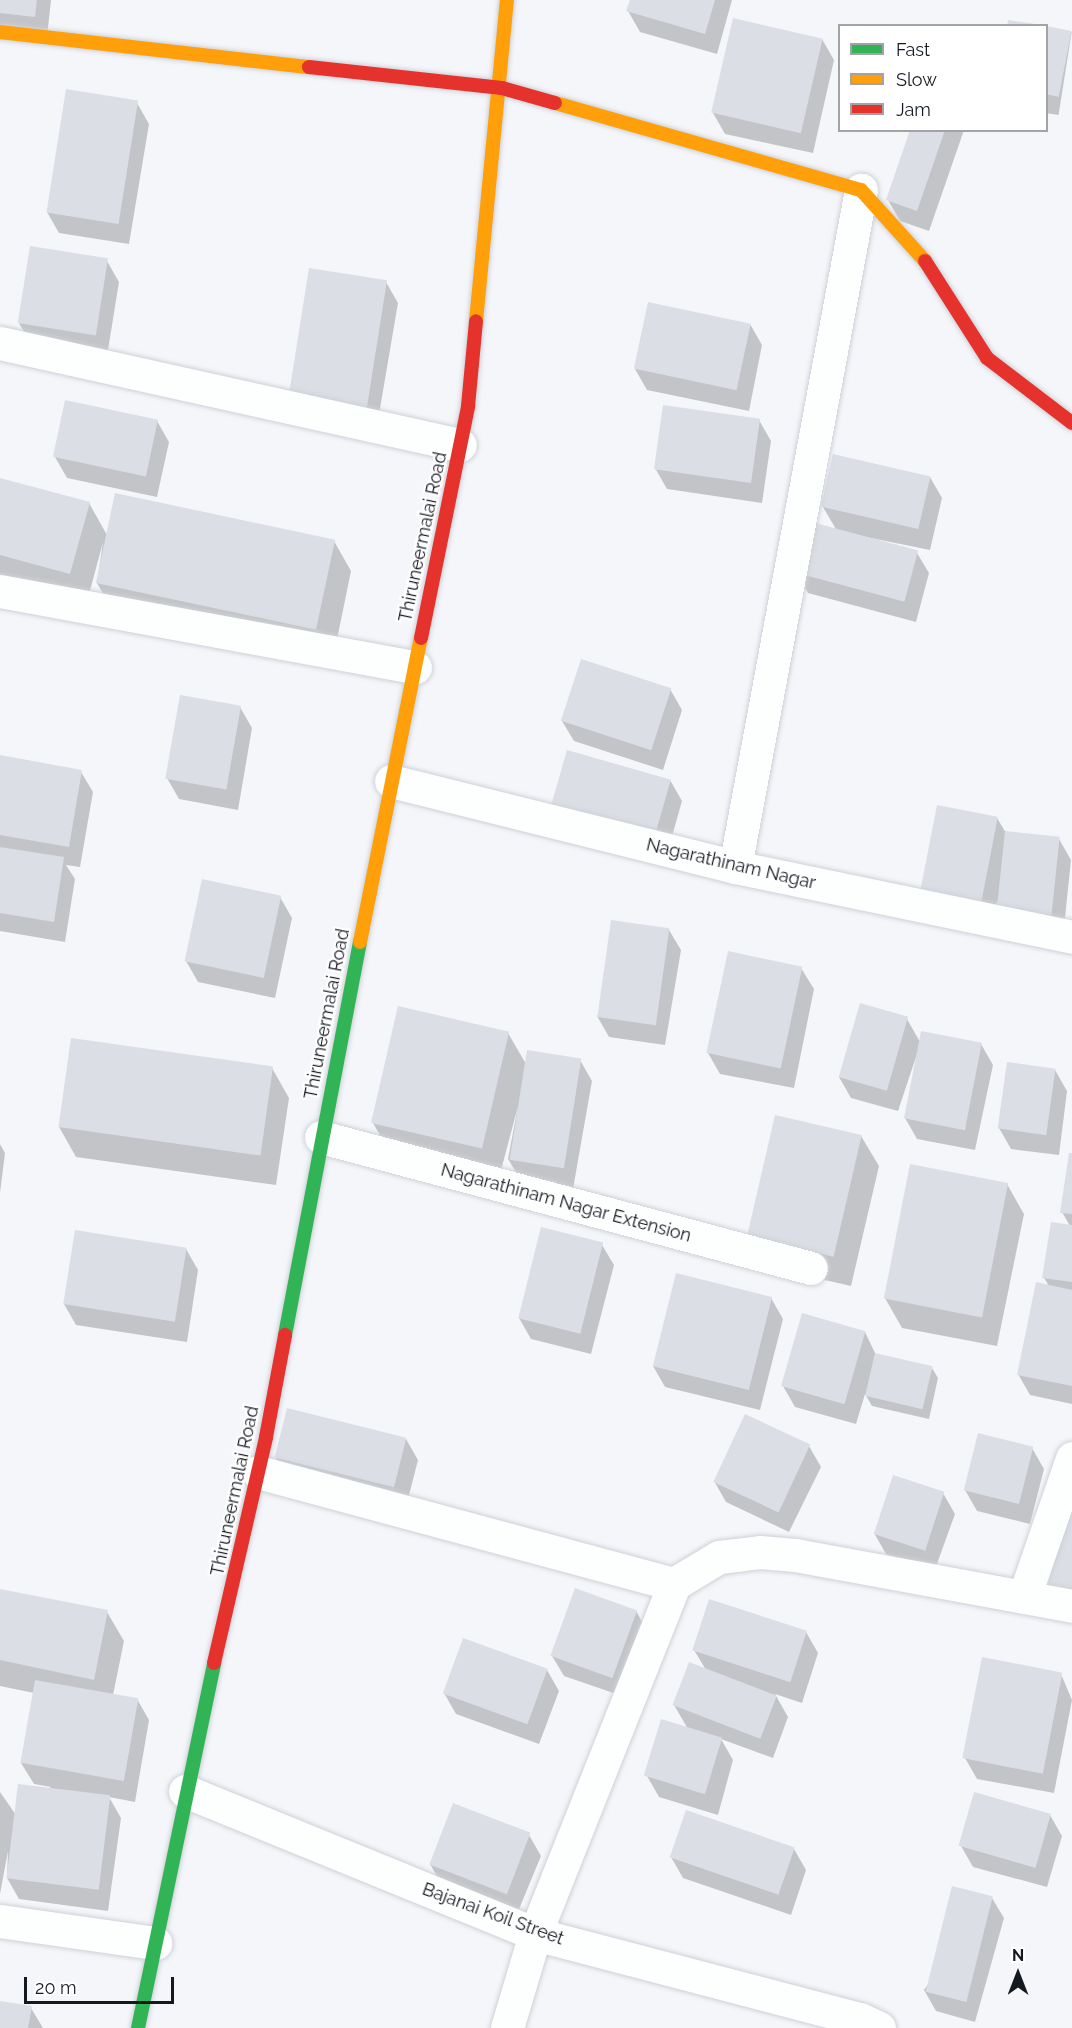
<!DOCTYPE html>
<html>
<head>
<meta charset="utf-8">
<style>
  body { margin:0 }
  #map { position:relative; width:1072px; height:2028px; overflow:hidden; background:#f4f6fa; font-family:Raleway,sans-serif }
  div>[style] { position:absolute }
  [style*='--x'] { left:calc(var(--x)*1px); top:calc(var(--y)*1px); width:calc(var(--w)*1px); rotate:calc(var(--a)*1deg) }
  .shadow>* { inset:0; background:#0003; transform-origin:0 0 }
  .building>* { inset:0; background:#dbdee5; transform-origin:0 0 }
  .roads { filter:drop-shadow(0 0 2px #ced1d6) drop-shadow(0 0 2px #ced1d6) }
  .street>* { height:33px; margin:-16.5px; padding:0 16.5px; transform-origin:16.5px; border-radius:16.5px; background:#fdfefe }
  .fast>* { height:14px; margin:-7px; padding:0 7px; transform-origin:7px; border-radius:7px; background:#30b455 }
  .slow>* { height:14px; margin:-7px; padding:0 7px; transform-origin:7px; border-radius:7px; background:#ff9f0a }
  .jam>* { height:14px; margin:-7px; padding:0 7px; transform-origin:7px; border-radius:7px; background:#e5322d }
  span { translate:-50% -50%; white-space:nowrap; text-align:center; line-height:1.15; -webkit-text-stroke:4.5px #fff; paint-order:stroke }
  .street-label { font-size:18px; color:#141920 }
  .legend { position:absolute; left:838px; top:24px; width:210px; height:108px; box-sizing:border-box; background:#fff; border:2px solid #a1a3a6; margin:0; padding:8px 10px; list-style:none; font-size:18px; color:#141920 }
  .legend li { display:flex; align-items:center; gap:12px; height:30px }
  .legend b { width:30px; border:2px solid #a1a3a6 }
  .north { position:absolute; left:988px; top:1944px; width:60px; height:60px; -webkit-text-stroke:4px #fff; paint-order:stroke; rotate:0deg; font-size:16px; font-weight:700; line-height:24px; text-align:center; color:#141920 }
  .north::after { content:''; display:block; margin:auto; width:21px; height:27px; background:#141920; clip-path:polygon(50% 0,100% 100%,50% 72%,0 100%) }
  .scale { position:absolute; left:24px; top:1977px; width:150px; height:27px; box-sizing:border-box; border:3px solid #141920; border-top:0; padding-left:8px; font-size:18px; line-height:21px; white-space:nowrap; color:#141920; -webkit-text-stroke:4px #fff; paint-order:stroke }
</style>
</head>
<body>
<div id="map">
  <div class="shadow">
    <i style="clip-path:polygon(0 0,51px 0,47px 37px,0 32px)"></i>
    <i style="clip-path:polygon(631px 0,732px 0,717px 54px,640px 32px,628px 11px)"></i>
    <i style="left:1046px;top:28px;width:26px;height:84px;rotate:9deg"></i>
    <i style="clip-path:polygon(822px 39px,834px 60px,813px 153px,725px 134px,713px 113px)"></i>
    <i style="clip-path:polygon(137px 103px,149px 124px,129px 244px,59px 233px,47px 212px)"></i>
    <i style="clip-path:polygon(912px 130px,964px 130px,929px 231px,900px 221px,888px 200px)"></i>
    <i style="clip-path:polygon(107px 261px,119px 282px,107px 356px,31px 344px,19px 323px)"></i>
    <i style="clip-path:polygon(386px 282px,398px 303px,376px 432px,300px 419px)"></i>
    <i style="clip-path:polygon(750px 324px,762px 345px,749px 411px,647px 390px,635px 369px)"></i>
    <i style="clip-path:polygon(759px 420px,771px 441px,762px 503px,667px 489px,655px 468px)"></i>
    <i style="clip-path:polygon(157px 421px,169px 442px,157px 497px,67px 478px,55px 457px)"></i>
    <i style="clip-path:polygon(930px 477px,942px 498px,930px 550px,846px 533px,917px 553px,929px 573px,916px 622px,808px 593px,796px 572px,837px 531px,823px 507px)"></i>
    <i style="clip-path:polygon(0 479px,89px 503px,107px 535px,334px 541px,351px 571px,333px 659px,114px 613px,97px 583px,103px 542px,87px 602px,0 580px)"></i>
    <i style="clip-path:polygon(670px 689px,682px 710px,663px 770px,574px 741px,562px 721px)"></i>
    <i style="clip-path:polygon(240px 707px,252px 728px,238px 810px,179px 799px,167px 778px)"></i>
    <i style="clip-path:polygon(568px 751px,670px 780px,682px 801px,665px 861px)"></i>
    <i style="clip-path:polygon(0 757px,81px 772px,93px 792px,80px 867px,66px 865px,75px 879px,65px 942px,0 931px)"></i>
    <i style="clip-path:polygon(938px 807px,997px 818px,1006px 833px,1059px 839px,1071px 860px,1063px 937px,997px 902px,992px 927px)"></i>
    <i style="clip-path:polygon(280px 897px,292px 918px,275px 998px,198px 982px,186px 961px)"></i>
    <i style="clip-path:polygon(669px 930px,681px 950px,665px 1045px,609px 1037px,597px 1016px)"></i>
    <i style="clip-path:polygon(801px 968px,814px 989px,794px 1088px,720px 1074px,708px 1053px)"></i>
    <i style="clip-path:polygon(907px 1019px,920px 1042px,981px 1044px,993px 1065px,975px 1150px,917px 1139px,905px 1118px,919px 1048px,898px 1111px,851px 1098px,839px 1077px)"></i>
    <i style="clip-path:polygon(508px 1033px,526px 1064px,580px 1060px,592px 1081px,573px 1189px,520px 1179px,508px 1159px,518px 1106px,499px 1178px,390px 1153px,373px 1123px)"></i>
    <i style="clip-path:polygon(272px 1068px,289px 1098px,276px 1185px,76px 1157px,59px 1127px)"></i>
    <i style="clip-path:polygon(1055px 1070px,1067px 1091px,1059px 1155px,1011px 1149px,999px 1128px)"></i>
    <i style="clip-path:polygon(861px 1136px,879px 1166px,851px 1286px,764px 1266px)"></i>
    <i style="clip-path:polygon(0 1144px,5px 1153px,0 1193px)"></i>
    <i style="clip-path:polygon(1072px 1155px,1072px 1404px,1030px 1395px,1018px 1374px,1049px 1286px,1044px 1278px,1070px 1226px,1062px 1212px)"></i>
    <i style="clip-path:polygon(1007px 1184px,1024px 1214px,997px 1346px,902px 1328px,885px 1298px)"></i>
    <i style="clip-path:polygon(602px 1245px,614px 1265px,591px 1354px,531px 1339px,519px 1318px)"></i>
    <i style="clip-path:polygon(186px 1249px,198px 1270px,187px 1342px,76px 1325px,64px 1304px)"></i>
    <i style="clip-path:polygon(771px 1298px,783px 1319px,760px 1410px,665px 1387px,653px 1366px)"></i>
    <i style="clip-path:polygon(865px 1332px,876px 1355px,932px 1368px,938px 1378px,929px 1419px,872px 1406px,865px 1394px,856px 1424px,795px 1407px,783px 1386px)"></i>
    <i style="clip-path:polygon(406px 1439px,418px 1460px,406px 1507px,288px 1479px,276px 1458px)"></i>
    <i style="clip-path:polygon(809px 1446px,821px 1467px,789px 1532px,726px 1502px,714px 1481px)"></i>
    <i style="clip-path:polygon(1032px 1448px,1044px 1469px,1030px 1524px,977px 1511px,965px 1490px)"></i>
    <i style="clip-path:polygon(943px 1493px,955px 1514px,934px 1572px,886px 1554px,874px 1533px)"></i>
    <i style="clip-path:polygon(0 1590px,107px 1612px,124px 1641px,113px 1695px,137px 1699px,149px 1720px,135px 1802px,109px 1797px,121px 1818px,108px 1911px,19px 1899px,7px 1878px,8px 1851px,0 1894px,0 1792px,16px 1815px,51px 1787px,34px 1784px,21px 1763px,34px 1693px,0 1686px)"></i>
    <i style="clip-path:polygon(636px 1611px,648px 1632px,625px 1697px,564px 1676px,552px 1656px)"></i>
    <i style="clip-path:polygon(806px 1632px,818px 1653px,802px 1703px,775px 1694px,788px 1717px,773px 1758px,721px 1739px,733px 1760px,718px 1815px,659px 1797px,647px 1776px,688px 1729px,674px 1705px,706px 1670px,694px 1650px)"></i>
    <i style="clip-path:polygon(547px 1670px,559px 1691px,539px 1744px,456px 1714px,444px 1693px)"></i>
    <i style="clip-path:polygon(1061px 1674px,1072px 1700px,1054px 1793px,977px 1779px,965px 1758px)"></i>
    <i style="clip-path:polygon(1050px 1815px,1062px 1836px,1047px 1887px,973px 1867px,961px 1846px)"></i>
    <i style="clip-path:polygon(529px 1835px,541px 1856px,517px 1914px,442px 1885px,430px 1864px)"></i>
    <i style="clip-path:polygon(794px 1849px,806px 1870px,791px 1915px,683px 1878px,671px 1857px)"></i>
    <i style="clip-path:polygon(992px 1898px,1004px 1918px,975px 2022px,936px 2011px,924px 1990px)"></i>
    <i style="clip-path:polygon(0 2002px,31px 2008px,43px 2028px,0 2028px)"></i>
  </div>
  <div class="building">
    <i style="clip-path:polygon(0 0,37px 0,35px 17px,0 13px)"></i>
    <i style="clip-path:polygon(630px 0,715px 0,705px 34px,626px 11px)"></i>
    <i style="left:733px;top:18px;width:92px;height:97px;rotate:13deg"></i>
    <i style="clip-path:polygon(1008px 20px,1035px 24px,1035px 26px,1007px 26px)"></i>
    <i style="left:1046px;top:26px;width:26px;height:67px;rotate:11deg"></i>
    <i style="left:66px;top:89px;width:73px;height:125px;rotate:9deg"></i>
    <i style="clip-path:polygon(910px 130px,945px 130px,917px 211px,886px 200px)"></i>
    <i style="left:30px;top:246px;width:79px;height:78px;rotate:9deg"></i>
    <i style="left:309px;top:268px;width:79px;height:132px;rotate:9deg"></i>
    <i style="left:648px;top:302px;width:105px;height:68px;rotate:12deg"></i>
    <i style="left:65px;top:400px;width:95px;height:58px;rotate:12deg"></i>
    <i style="left:663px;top:405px;width:98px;height:65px;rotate:8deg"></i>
    <i style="left:833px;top:454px;width:100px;height:54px;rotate:13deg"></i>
    <i style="clip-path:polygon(0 478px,90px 502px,70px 574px,0 555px)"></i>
    <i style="left:115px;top:493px;width:225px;height:92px;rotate:12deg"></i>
    <i style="left:808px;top:521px;width:114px;height:53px;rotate:15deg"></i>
    <i style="left:581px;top:659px;width:95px;height:65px;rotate:18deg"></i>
    <i style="left:180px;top:695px;width:62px;height:85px;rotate:10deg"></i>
    <i style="left:567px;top:750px;width:108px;height:65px;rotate:16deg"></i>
    <i style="clip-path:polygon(0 755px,82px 770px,69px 847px,0 835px)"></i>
    <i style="left:937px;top:805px;width:62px;height:92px;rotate:11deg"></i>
    <i style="left:1005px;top:831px;width:55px;height:79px;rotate:6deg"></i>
    <i style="clip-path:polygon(0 847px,64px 857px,54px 922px,0 913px)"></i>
    <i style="left:202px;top:879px;width:81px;height:84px;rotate:12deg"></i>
    <i style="left:611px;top:920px;width:59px;height:98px;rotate:8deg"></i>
    <i style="left:728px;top:951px;width:76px;height:104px;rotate:12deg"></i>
    <i style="left:860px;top:1003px;width:50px;height:77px;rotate:16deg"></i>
    <i style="left:398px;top:1006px;width:114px;height:120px;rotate:13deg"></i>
    <i style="left:921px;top:1031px;width:62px;height:89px;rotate:11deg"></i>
    <i style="left:71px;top:1038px;width:204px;height:90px;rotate:8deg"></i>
    <i style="left:527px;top:1050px;width:55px;height:111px;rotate:9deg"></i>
    <i style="left:1007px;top:1062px;width:49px;height:67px;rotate:8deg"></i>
    <i style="left:775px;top:1115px;width:89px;height:125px;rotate:13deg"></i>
    <i style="clip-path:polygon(1069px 1153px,1072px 1153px,1072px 1214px,1060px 1213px)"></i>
    <i style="left:910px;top:1164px;width:100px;height:137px;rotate:11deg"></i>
    <i style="clip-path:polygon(1051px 1222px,1072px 1225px,1072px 1282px,1042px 1278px)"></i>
    <i style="left:541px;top:1227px;width:64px;height:94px;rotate:14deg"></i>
    <i style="left:75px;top:1230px;width:113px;height:75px;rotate:9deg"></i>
    <i style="left:676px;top:1273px;width:99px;height:96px;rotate:14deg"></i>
    <i style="clip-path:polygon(1036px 1282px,1072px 1290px,1072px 1386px,1017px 1375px)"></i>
    <i style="left:802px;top:1313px;width:66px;height:76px;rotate:16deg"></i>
    <i style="left:875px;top:1353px;width:59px;height:44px;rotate:13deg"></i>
    <i style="left:287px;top:1408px;width:123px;height:51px;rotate:14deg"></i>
    <i style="left:745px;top:1414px;width:72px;height:75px;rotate:25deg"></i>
    <i style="left:978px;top:1433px;width:57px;height:59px;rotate:14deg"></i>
    <i style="left:893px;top:1475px;width:54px;height:62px;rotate:18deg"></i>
    <i style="clip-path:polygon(1065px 1508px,1072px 1509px,1072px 1590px,1048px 1585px)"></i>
    <i style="left:575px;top:1588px;width:66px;height:72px;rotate:20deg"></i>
    <i style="clip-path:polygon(0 1589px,108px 1610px,94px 1680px,0 1660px)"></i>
    <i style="left:709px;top:1599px;width:103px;height:54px;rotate:18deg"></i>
    <i style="left:463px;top:1638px;width:90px;height:59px;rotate:20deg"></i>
    <i style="left:982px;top:1657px;width:82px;height:103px;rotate:11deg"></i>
    <i style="left:689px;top:1662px;width:94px;height:46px;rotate:21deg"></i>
    <i style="left:35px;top:1680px;width:105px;height:84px;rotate:10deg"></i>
    <i style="left:661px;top:1719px;width:64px;height:59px;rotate:17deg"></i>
    <i style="left:18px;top:1784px;width:93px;height:95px;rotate:7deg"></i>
    <i style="left:974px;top:1792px;width:80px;height:56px;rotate:16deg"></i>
    <i style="left:453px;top:1803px;width:83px;height:66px;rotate:21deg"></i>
    <i style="left:686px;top:1810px;width:115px;height:50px;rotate:19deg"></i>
    <i style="left:952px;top:1886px;width:42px;height:109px;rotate:14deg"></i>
    <i style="clip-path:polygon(0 2001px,32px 2006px,28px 2028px,0 2028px)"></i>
  </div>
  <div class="roads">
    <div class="street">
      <i style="--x:0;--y:343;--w:471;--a:12.5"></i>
      <i style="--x:0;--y:591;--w:422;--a:10.4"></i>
      <i style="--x:391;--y:781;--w:355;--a:14"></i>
      <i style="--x:735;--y:867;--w:344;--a:11.7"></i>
      <i style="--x:735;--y:867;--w:689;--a:-79.46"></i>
      <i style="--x:321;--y:1137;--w:507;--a:14.97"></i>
      <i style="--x:258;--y:1472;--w:431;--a:15.1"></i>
      <i style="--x:674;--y:1584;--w:52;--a:-31"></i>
      <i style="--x:719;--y:1557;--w:41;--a:-7"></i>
      <i style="--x:760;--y:1552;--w:35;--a:5"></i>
      <i style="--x:795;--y:1555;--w:282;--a:10.4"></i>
      <i style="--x:1024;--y:1597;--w:147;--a:-70.9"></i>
      <i style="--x:185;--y:1791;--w:378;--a:22.2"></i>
      <i style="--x:535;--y:1934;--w:336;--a:14.7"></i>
      <i style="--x:860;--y:2019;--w:21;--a:25"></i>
      <i style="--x:0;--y:1921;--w:157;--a:8.1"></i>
      <i style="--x:507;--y:2028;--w:98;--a:-73.4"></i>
      <i style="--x:535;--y:1934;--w:377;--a:-68.3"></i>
    </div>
    <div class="fast">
      <i style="--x:285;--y:1335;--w:400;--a:-79.2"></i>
      <i style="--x:138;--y:2028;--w:373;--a:-78.2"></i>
    </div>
    <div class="slow">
      <i style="--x:0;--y:32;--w:311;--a:6.5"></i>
      <i style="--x:555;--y:103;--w:318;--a:15.9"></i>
      <i style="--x:861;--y:190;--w:96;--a:48"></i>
      <i style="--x:476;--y:321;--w:322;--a:-84.5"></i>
      <i style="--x:360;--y:942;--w:310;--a:-78.7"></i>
    </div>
    <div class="jam">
      <i style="--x:309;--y:67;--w:194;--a:6.2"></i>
      <i style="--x:502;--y:88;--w:55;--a:15.8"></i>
      <i style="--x:925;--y:261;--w:115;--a:57.4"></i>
      <i style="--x:987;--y:358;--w:107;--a:37.4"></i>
      <i style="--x:421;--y:638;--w:237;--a:-78.5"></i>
      <i style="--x:468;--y:406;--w:85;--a:-84.6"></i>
      <i style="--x:214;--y:1663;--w:232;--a:-77"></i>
      <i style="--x:266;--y:1437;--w:104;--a:-79.4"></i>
    </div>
  </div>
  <div class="street-label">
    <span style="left:423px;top:537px;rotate:-78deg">Thiruneermalai Road</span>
    <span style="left:731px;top:864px;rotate:13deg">Nagarathinam Nagar</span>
    <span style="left:327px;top:1014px;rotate:-79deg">Thiruneermalai Road</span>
    <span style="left:566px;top:1203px;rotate:15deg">Nagarathinam Nagar Extension</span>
    <span style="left:235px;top:1491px;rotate:-78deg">Thiruneermalai Road</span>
    <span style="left:493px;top:1914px;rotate:20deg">Bajanai Koil Street</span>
  </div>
  <ul class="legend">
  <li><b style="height:8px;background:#30b455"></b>Fast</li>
  <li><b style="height:8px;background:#ff9f0a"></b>Slow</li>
  <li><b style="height:8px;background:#e5322d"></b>Jam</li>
  </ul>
  <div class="north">N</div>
  <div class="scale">20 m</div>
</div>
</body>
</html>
